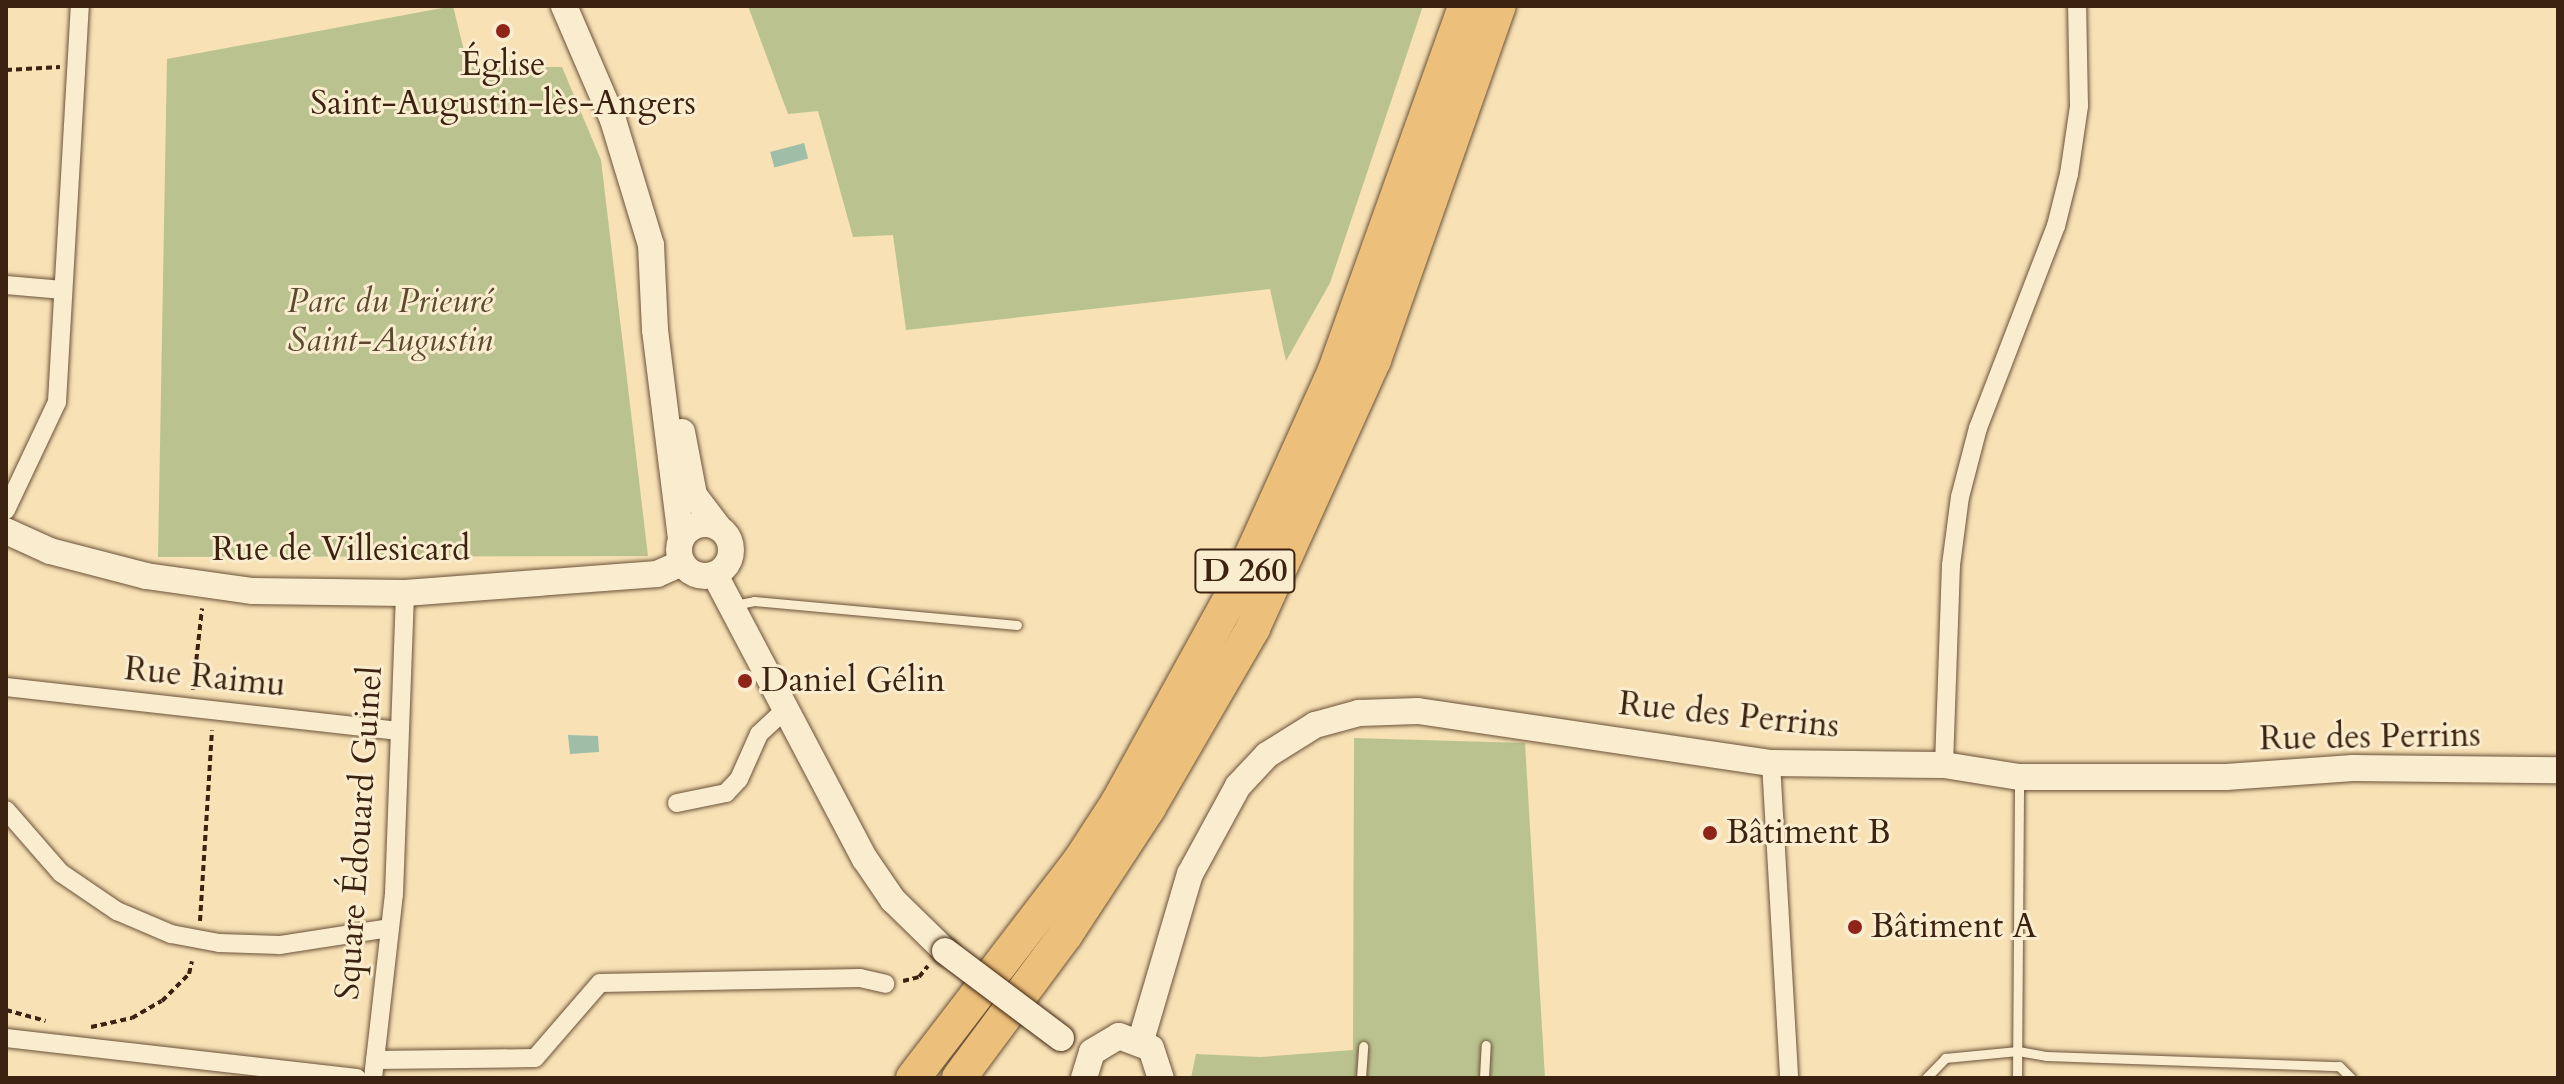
<!DOCTYPE html>
<html>
<head>
<meta charset="utf-8">
<style>
  body { margin:0 }
  #map { position:relative; width:2564px; height:1084px; overflow:hidden; background:#f7e1b5; font-family:Cardo,serif }
  div>[style] { position:absolute }
  [style*='--x'] { left:calc(var(--x)*1px); top:calc(var(--y)*1px); width:calc(var(--w)*1px); rotate:calc(var(--a)*1deg) }
  .green>* { inset:0; background:#bac38f }
  .water>* { inset:0; background:#9ebea7; transform-origin:0 0 }
  .path>* { height:4px; margin-top:-2px; transform-origin:0; background:repeating-linear-gradient(90deg,#3c2210 0 6px,transparent 0 10px) }
  .roads { filter:drop-shadow(0 0 2px #6b5239) drop-shadow(0 0 2px #6b5239) }
  .lane>* { height:9px; margin:-4.5px; padding:0 4.5px; transform-origin:4.5px; border-radius:4.5px; background:#faeccf }
  .street>* { height:18px; margin:-9px; padding:0 9px; transform-origin:9px; border-radius:9px; background:#faeccf }
  .secondary>* { height:26px; margin:-13px; padding:0 13px; transform-origin:13px; border-radius:13px; background:#faeccf }
  .secondary>.ring { margin:-13px; padding:0; box-sizing:content-box; background:none; border:26px solid #faeccf; border-radius:50% }
  .highway>* { height:34px; margin:-17px; padding:0 17px; transform-origin:17px; border-radius:17px; background:#ecc07a }
  .bridges { filter:drop-shadow(0 0 2px #3c2210) drop-shadow(0 0 2px #3c2210) }
  .secondary-bridge>* { height:26px; margin:-13px; padding:0 13px; transform-origin:13px; border-radius:13px; background:#faeccf }
  .dots>* { width:22px; height:22px; translate:-50% -50%; box-sizing:border-box; border:4px solid #faeccf; border-radius:50% }
  span { translate:-50% -50%; white-space:nowrap; text-align:center; line-height:1.15; -webkit-text-stroke:6px #faeccf; paint-order:stroke }
  .shield-label span { padding:2px 6px; background:#faeccf; border:2px solid; border-radius:6px; -webkit-text-stroke-width:0 }
  .shield-label { font-size:32px; color:#3c2210; font-weight:700 }
  .poi-label { font-size:34px; color:#3c2210 }
  .left { translate:0 -50%; text-align:left }
  .park-label { font-size:34px; color:#5c4a30; font-style:italic }
  .street-label { font-size:34px; color:#3c2210 }
  .frame { position:absolute; inset:0; border:8px solid #3c2210; pointer-events:none }
</style>
</head>
<body>
<div id="map">
  <div class="green">
    <i style="clip-path:polygon(453px 6px,468px 67px,562px 67px,601px 160px,648px 556px,158px 557px,167px 59px)"></i>
    <i style="clip-path:polygon(748px 6px,1423px 6px,1330px 283px,1286px 361px,1270px 289px,906px 330px,893px 235px,853px 237px,818px 111px,788px 114px)"></i>
    <i style="clip-path:polygon(1354px 738px,1525px 743px,1545px 1078px,1191px 1078px,1196px 1054px,1261px 1057px,1353px 1050px)"></i>
  </div>
  <div class="water">
    <i style="left:804px;top:143px;width:16px;height:35px;rotate:75deg"></i>
    <i style="clip-path:polygon(568px 735px,598px 736px,599px 752px,570px 754px)"></i>
  </div>
  <div class="path">
    <i style="--x:6;--y:70;--w:54;--a:-3.2"></i>
    <i style="--x:193;--y:690;--w:82;--a:-83.7"></i>
    <i style="--x:200;--y:921;--w:191;--a:-86.4"></i>
    <i style="--x:903;--y:981;--w:16;--a:-14"></i>
    <i style="--x:919;--y:977;--w:14;--a:-51"></i>
    <i style="--x:6;--y:1010;--w:41;--a:15.4"></i>
    <i style="--x:91;--y:1027;--w:42;--a:-12.4"></i>
    <i style="--x:132;--y:1018;--w:34;--a:-30"></i>
    <i style="--x:162;--y:1001;--w:38;--a:-45"></i>
    <i style="--x:189;--y:974;--w:13;--a:-77"></i>
  </div>
  <div class="roads">
    <div class="lane">
      <i style="--x:735;--y:605;--w:19;--a:-12"></i>
      <i style="--x:754;--y:601;--w:264;--a:5.2"></i>
      <i style="--x:1361;--y:1078;--w:32;--a:-86"></i>
      <i style="--x:1484;--y:1078;--w:33;--a:-87"></i>
      <i style="--x:1926;--y:1078;--w:28;--a:-46"></i>
      <i style="--x:1945;--y:1058;--w:73;--a:-5.5"></i>
      <i style="--x:2018;--y:1051;--w:28;--a:10"></i>
      <i style="--x:2046;--y:1056;--w:293;--a:2"></i>
      <i style="--x:2339;--y:1066;--w:17;--a:45"></i>
      <i style="--x:2017;--y:1078;--w:298;--a:-89.6"></i>
    </div>
    <div class="street">
      <i style="--x:6;--y:285;--w:57;--a:5"></i>
      <i style="--x:6;--y:510;--w:119;--a:-64.7"></i>
      <i style="--x:57;--y:402;--w:397;--a:-86.7"></i>
      <i style="--x:6;--y:687;--w:393;--a:6.4"></i>
      <i style="--x:1771;--y:763;--w:316;--a:86.7"></i>
      <i style="--x:1944;--y:765;--w:200;--a:-88"></i>
      <i style="--x:1951;--y:565;--w:69;--a:-82.5"></i>
      <i style="--x:1960;--y:497;--w:71;--a:-75.4"></i>
      <i style="--x:1978;--y:428;--w:217;--a:-68.9"></i>
      <i style="--x:2056;--y:226;--w:54;--a:-76"></i>
      <i style="--x:2069;--y:174;--w:69;--a:-81.6"></i>
      <i style="--x:2079;--y:106;--w:100;--a:-91.1"></i>
      <i style="--x:677;--y:803;--w:50;--a:-11.5"></i>
      <i style="--x:726;--y:793;--w:19;--a:-47"></i>
      <i style="--x:739;--y:779;--w:49;--a:-66"></i>
      <i style="--x:759;--y:734;--w:35;--a:-43"></i>
      <i style="--x:6;--y:810;--w:84;--a:48.9"></i>
      <i style="--x:61;--y:873;--w:68;--a:34.2"></i>
      <i style="--x:117;--y:911;--w:59;--a:23.1"></i>
      <i style="--x:171;--y:934;--w:49;--a:10.6"></i>
      <i style="--x:219;--y:943;--w:61;--a:1.9"></i>
      <i style="--x:280;--y:945;--w:111;--a:-8.8"></i>
      <i style="--x:6;--y:1038;--w:353;--a:6.5"></i>
      <i style="--x:375;--y:1060;--w:160;--a:-0.7"></i>
      <i style="--x:535;--y:1058;--w:99;--a:-49.1"></i>
      <i style="--x:600;--y:983;--w:260;--a:-1.1"></i>
      <i style="--x:860;--y:978;--w:26;--a:13"></i>
      <i style="--x:373;--y:1078;--w:185;--a:-83.5"></i>
      <i style="--x:394;--y:894;--w:301;--a:-87.9"></i>
    </div>
    <div class="secondary">
      <i style="--x:564;--y:6;--w:124;--a:66.7"></i>
      <i style="--x:613;--y:120;--w:131;--a:73.1"></i>
      <i style="--x:651;--y:245;--w:85;--a:87.3"></i>
      <i style="--x:655;--y:330;--w:211;--a:82.9"></i>
      <i style="--x:682;--y:432;--w:64;--a:79.2"></i>
      <i style="--x:694;--y:495;--w:40;--a:53"></i>
      <i class="ring" style="left:679px;top:524px;width:26px;height:26px"></i>
      <i style="--x:6;--y:531;--w:48;--a:24.4"></i>
      <i style="--x:50;--y:551;--w:99;--a:14.6"></i>
      <i style="--x:146;--y:576;--w:108;--a:8"></i>
      <i style="--x:253;--y:591;--w:152;--a:0.8"></i>
      <i style="--x:405;--y:593;--w:253;--a:-4.3"></i>
      <i style="--x:657;--y:574;--w:27;--a:-24"></i>
      <i style="--x:715;--y:575;--w:321;--a:62.2"></i>
      <i style="--x:865;--y:859;--w:50;--a:55.7"></i>
      <i style="--x:893;--y:900;--w:73;--a:44.4"></i>
      <i style="--x:1141;--y:1040;--w:173;--a:-73.6"></i>
      <i style="--x:1190;--y:874;--w:100;--a:-61.4"></i>
      <i style="--x:1238;--y:786;--w:42;--a:-46.9"></i>
      <i style="--x:1267;--y:755;--w:57;--a:-32"></i>
      <i style="--x:1315;--y:725;--w:46;--a:-15.3"></i>
      <i style="--x:1359;--y:713;--w:59;--a:-1.9"></i>
      <i style="--x:1418;--y:711;--w:357;--a:8.4"></i>
      <i style="--x:1771;--y:763;--w:173;--a:0.7"></i>
      <i style="--x:1944;--y:765;--w:76;--a:9.1"></i>
      <i style="--x:2019;--y:777;--w:207;--a:0"></i>
      <i style="--x:2226;--y:777;--w:127;--a:-4.1"></i>
      <i style="--x:2353;--y:768;--w:205;--a:0.6"></i>
      <i style="--x:1084;--y:1078;--w:27;--a:-73"></i>
      <i style="--x:1092;--y:1052;--w:31;--a:-31"></i>
      <i style="--x:1119;--y:1036;--w:34;--a:21"></i>
      <i style="--x:1151;--y:1048;--w:32;--a:72"></i>
    </div>
    <div class="highway">
      <i style="--x:913;--y:1078;--w:276;--a:-52.5"></i>
      <i style="--x:1081;--y:859;--w:68;--a:-57"></i>
      <i style="--x:1118;--y:802;--w:250;--a:-61.1"></i>
      <i style="--x:1239;--y:583;--w:234;--a:-65.7"></i>
      <i style="--x:1335;--y:370;--w:387;--a:-70.3"></i>
      <i style="--x:959;--y:1078;--w:179;--a:-53.4"></i>
      <i style="--x:1066;--y:934;--w:152;--a:-56.8"></i>
      <i style="--x:1149;--y:807;--w:207;--a:-59.8"></i>
      <i style="--x:1253;--y:628;--w:294;--a:-65.7"></i>
      <i style="--x:1374;--y:360;--w:375;--a:-70.6"></i>
    </div>
  </div>
  <div class="bridges">
    <div class="secondary-bridge">
      <i style="--x:945;--y:951;--w:145;--a:36.9"></i>
    </div>
  </div>
  <div class="dots">
    <i style="left:503px;top:31px;background:#8f2418"></i>
    <i style="left:745px;top:681px;background:#8f2418"></i>
    <i style="left:1710px;top:833px;background:#8f2418"></i>
    <i style="left:1855px;top:927px;background:#8f2418"></i>
  </div>
  <div class="shield-label">
    <span style="left:1245px;top:571px">D 260</span>
  </div>
  <div class="poi-label">
    <span style="left:503px;top:84px">Église<br>Saint-Augustin-lès-Angers</span>
    <span class="left" style="left:761px;top:681px">Daniel Gélin</span>
    <span class="left" style="left:1726px;top:833px">Bâtiment B</span>
    <span class="left" style="left:1871px;top:927px">Bâtiment A</span>
  </div>
  <div class="park-label">
    <span style="left:390px;top:321px">Parc du Prieuré<br>Saint-Augustin</span>
  </div>
  <div class="street-label">
    <span style="left:341px;top:550px">Rue de Villesicard</span>
    <span style="left:205px;top:677px;rotate:6deg">Rue Raimu</span>
    <span style="left:1729px;top:715px;rotate:6deg">Rue des Perrins</span>
    <span style="left:2370px;top:737px;rotate:-1deg">Rue des Perrins</span>
    <span style="left:359px;top:833px;rotate:-86deg">Square Édouard Guinel</span>
  </div>
  <div class="frame"></div>
</div>
</body>
</html>
